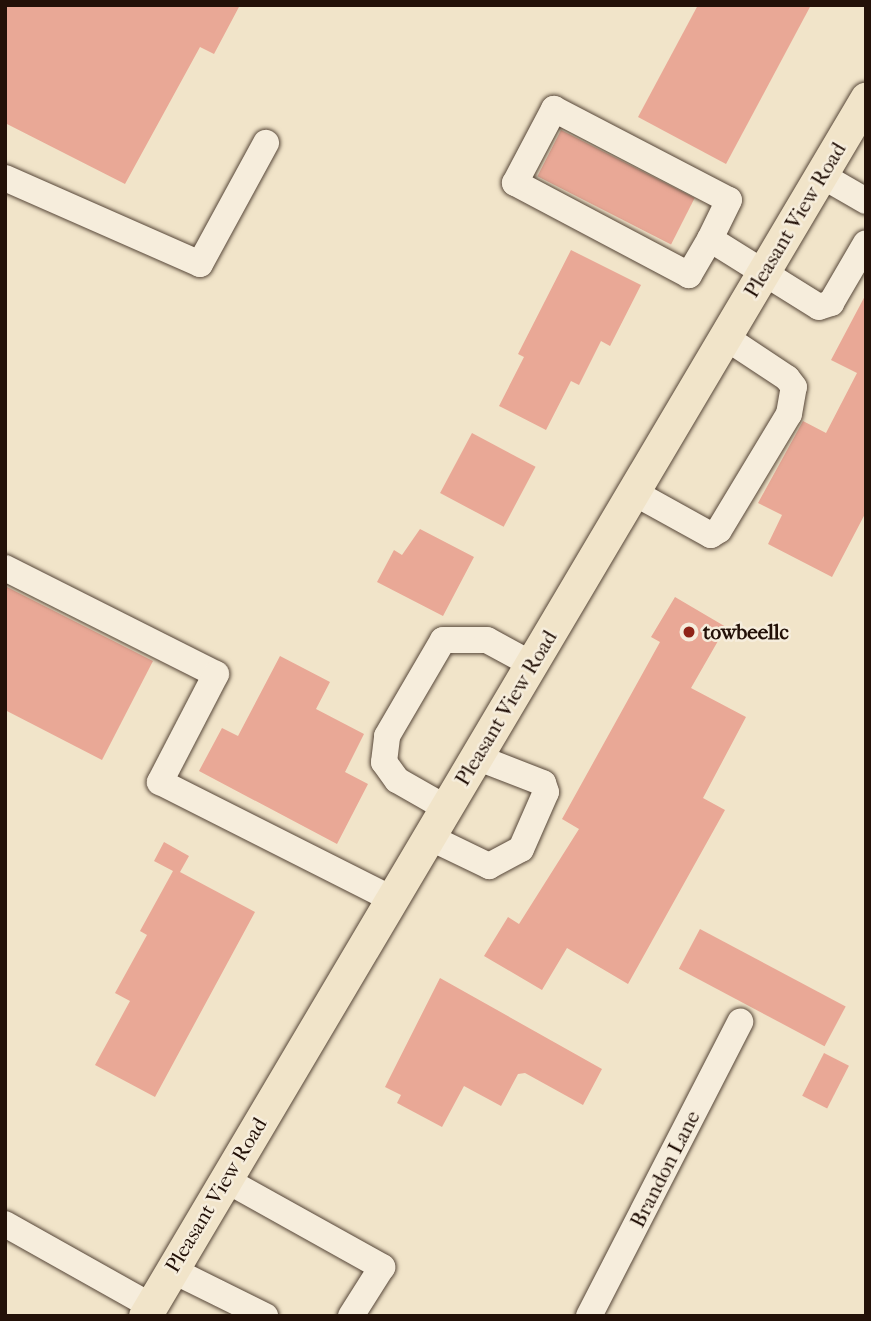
<!DOCTYPE html>
<html>
<head>
<meta charset="utf-8">
<style>
  body { margin:0 }
  #map { position:relative; width:871px; height:1321px; overflow:hidden; background:#f1e4c9; font-family:"IM FELL French Canon",serif }
  div>[style] { position:absolute }
  [style*='--x'] { left:calc(var(--x)*1px); top:calc(var(--y)*1px); width:calc(var(--w)*1px); rotate:calc(var(--a)*1deg) }
  .building>* { inset:0; background:#e9a896; transform-origin:0 0 }
  .roads { filter:drop-shadow(0 0 2px #564638) drop-shadow(0 0 2px #564638) }
  .minor>* { height:26px; margin:-13px; padding:0 13px; transform-origin:13px; border-radius:13px; background:#f6eddc }
  .major>* { height:33px; margin:-16.5px; padding:0 16.5px; transform-origin:16.5px; border-radius:16.5px; background:#f1e4c9 }
  .dots>* { width:19px; height:19px; translate:-50% -50%; box-sizing:border-box; border:4px solid #f6eddc; border-radius:50% }
  span { translate:-50% -50%; white-space:nowrap; text-align:center; line-height:1.15; -webkit-text-stroke:5px #f6eddc; paint-order:stroke }
  .street-label { font-size:21px; color:#231108 }
  .poi-label { font-size:21px; color:#231108; font-weight:700 }
  .left { translate:0 -50%; text-align:left }
  .frame { position:absolute; inset:0; border:7px solid #231108; pointer-events:none }
</style>
</head>
<body>
<div id="map">
  <div class="building">
    <i style="clip-path:polygon(5px 5px,240px 5px,214px 54px,200px 47px,125px 184px,5px 123px)"></i>
    <i style="clip-path:polygon(698px 5px,811px 5px,726px 164px,638px 117px)"></i>
    <i style="left:561px;top:130px;width:150px;height:52px;rotate:27deg"></i>
    <i style="clip-path:polygon(571px 250px,641px 285px,610px 346px,601px 341px,579px 385px,571px 381px,546px 430px,499px 406px,524px 357px,518px 354px)"></i>
    <i style="clip-path:polygon(866px 294px,866px 512px,832px 577px,768px 544px,782px 515px,758px 503px,803px 421px,826px 433px,857px 373px,831px 360px)"></i>
    <i style="left:472px;top:433px;width:72px;height:68px;rotate:28deg"></i>
    <i style="clip-path:polygon(420px 529px,474px 557px,443px 616px,377px 582px,394px 550px,402px 555px)"></i>
    <i style="clip-path:polygon(5px 586px,153px 661px,102px 760px,5px 710px)"></i>
    <i style="clip-path:polygon(675px 597px,726px 627px,691px 688px,746px 717px,703px 798px,725px 810px,628px 984px,567px 948px,542px 990px,484px 956px,508px 917px,519px 924px,579px 829px,562px 819px,660px 642px,651px 637px)"></i>
    <i style="clip-path:polygon(280px 656px,330px 682px,316px 709px,364px 734px,345px 772px,368px 784px,337px 844px,199px 771px,222px 728px,238px 736px)"></i>
    <i style="clip-path:polygon(164px 842px,189px 856px,180px 872px,255px 912px,155px 1097px,95px 1065px,130px 1001px,115px 993px,147px 935px,140px 931px,173px 871px,154px 861px)"></i>
    <i style="left:700px;top:929px;width:165px;height:45px;rotate:28deg"></i>
    <i style="clip-path:polygon(440px 978px,602px 1069px,583px 1105px,525px 1073px,518px 1074px,501px 1106px,464px 1086px,442px 1127px,397px 1103px,401px 1095px,385px 1087px)"></i>
    <i style="left:824px;top:1053px;width:28px;height:48px;rotate:27deg"></i>
  </div>
  <div class="roads">
    <div class="minor">
      <i style="--x:821;--y:175;--w:52;--a:30"></i>
      <i style="--x:5;--y:178;--w:213;--a:23.8"></i>
      <i style="--x:200;--y:264;--w:138;--a:-61.4"></i>
      <i style="--x:710;--y:239;--w:42;--a:120.3"></i>
      <i style="--x:689;--y:275;--w:197;--a:-152.1"></i>
      <i style="--x:515;--y:183;--w:84;--a:-62.2"></i>
      <i style="--x:554;--y:109;--w:197;--a:27.5"></i>
      <i style="--x:729;--y:200;--w:43;--a:116"></i>
      <i style="--x:710;--y:239;--w:128;--a:32"></i>
      <i style="--x:819;--y:307;--w:13;--a:-18"></i>
      <i style="--x:831;--y:303;--w:69;--a:-59.7"></i>
      <i style="--x:633;--y:492;--w:89;--a:28.9"></i>
      <i style="--x:711;--y:535;--w:9;--a:-32"></i>
      <i style="--x:719;--y:530;--w:135;--a:-58.9"></i>
      <i style="--x:789;--y:414;--w:27;--a:-80"></i>
      <i style="--x:794;--y:387;--w:11;--a:-128"></i>
      <i style="--x:787;--y:378;--w:74;--a:-146.5"></i>
      <i style="--x:5;--y:568;--w:236;--a:26.7"></i>
      <i style="--x:216;--y:674;--w:122;--a:117.4"></i>
      <i style="--x:160;--y:782;--w:260;--a:26.8"></i>
      <i style="--x:446;--y:808;--w:56;--a:-150.3"></i>
      <i style="--x:397;--y:780;--w:22;--a:-126"></i>
      <i style="--x:384;--y:762;--w:26;--a:-83"></i>
      <i style="--x:387;--y:736;--w:111;--a:-59.7"></i>
      <i style="--x:443;--y:640;--w:44;--a:0"></i>
      <i style="--x:487;--y:640;--w:50;--a:28.6"></i>
      <i style="--x:429;--y:837;--w:67;--a:25.8"></i>
      <i style="--x:489;--y:866;--w:36;--a:-28"></i>
      <i style="--x:521;--y:849;--w:62;--a:-66.3"></i>
      <i style="--x:546;--y:792;--w:9;--a:-108"></i>
      <i style="--x:543;--y:783;--w:72;--a:-158.8"></i>
      <i style="--x:226;--y:1180;--w:179;--a:29.1"></i>
      <i style="--x:382;--y:1267;--w:58;--a:122.3"></i>
      <i style="--x:5;--y:1224;--w:167;--a:29.3"></i>
      <i style="--x:172;--y:1270;--w:104;--a:26.3"></i>
      <i style="--x:589;--y:1316;--w:331;--a:-62.8"></i>
    </div>
    <div class="major">
      <i style="--x:145;--y:1316;--w:1415;--a:-59.36"></i>
    </div>
  </div>
  <div class="dots">
    <i style="left:689px;top:632px;background:#8f2418"></i>
  </div>
  <div class="street-label">
    <span style="left:795px;top:220px;rotate:-59deg">Pleasant View Road</span>
    <span style="left:506px;top:708px;rotate:-59deg">Pleasant View Road</span>
    <span style="left:665px;top:1169px;rotate:-63deg">Brandon Lane</span>
    <span style="left:216px;top:1195px;rotate:-59deg">Pleasant View Road</span>
  </div>
  <div class="poi-label">
    <span class="left" style="left:703px;top:632px">towbeellc</span>
  </div>
  <div class="frame"></div>
</div>
</body>
</html>
